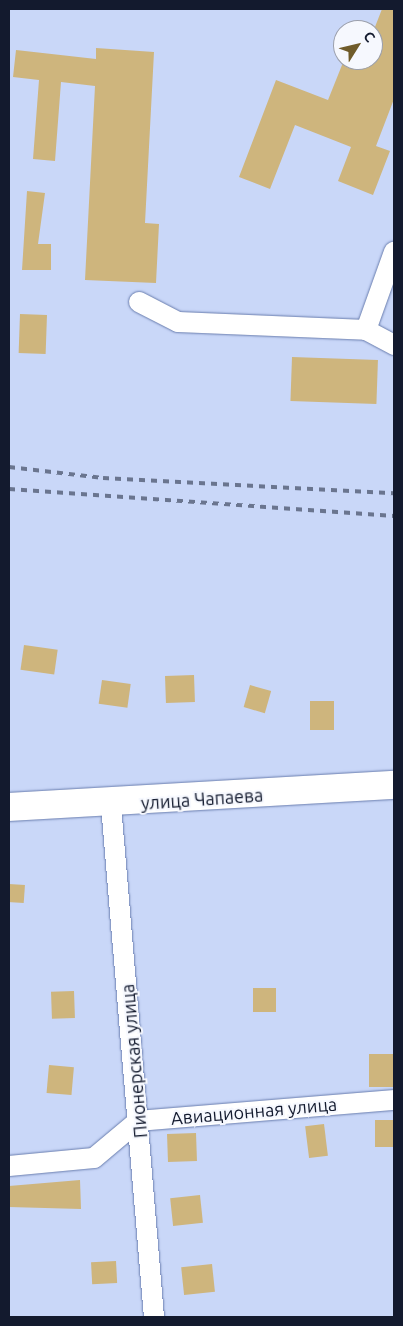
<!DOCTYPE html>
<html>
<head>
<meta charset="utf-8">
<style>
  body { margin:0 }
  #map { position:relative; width:403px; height:1326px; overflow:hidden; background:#c9d7f8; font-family:Ubuntu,sans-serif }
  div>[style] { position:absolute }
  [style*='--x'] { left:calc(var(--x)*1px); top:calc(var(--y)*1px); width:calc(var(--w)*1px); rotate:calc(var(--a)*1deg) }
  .building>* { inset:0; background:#ceb57d; transform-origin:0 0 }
  .roads { filter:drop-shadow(0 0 1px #697dae) drop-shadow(0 0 1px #697dae) }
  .street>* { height:20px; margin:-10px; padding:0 10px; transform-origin:10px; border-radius:10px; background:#fff }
  .secondary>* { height:28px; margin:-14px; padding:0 14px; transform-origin:14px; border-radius:14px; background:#fff }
  .rail>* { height:4px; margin-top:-2px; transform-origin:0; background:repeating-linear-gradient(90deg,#6a758f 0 6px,transparent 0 12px) }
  span { translate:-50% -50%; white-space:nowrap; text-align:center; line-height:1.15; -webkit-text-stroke:4px #f6f8fe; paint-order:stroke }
  .street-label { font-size:18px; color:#131a2e }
  .frame { position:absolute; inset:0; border:10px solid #131a2e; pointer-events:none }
  .north { position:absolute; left:333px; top:20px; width:50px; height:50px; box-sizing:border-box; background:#f6f8fe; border:1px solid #9b9fab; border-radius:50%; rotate:54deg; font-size:14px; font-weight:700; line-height:20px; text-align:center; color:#131a2e }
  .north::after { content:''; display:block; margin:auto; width:18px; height:22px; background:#705c2b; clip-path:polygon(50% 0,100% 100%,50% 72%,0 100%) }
</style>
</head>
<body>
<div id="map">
  <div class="building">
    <i style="clip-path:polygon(382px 9px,394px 9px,394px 99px,376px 146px,390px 151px,373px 195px,338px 181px,351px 147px,295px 125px,270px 189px,239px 177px,276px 80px,328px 100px,344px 60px,373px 60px,373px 32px)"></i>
    <i style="clip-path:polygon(96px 48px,154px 52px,145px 223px,159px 224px,156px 283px,85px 280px,95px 86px,61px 82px,55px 161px,33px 159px,39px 80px,13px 77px,16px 50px,96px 59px)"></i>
    <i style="clip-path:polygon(27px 191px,45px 193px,38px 244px,51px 244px,51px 270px,22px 270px)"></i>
    <i style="left:20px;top:314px;width:27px;height:39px;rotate:2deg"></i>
    <i style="left:292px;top:357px;width:86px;height:44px;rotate:2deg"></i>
    <i style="left:24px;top:645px;width:34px;height:25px;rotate:8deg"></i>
    <i style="left:194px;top:675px;width:27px;height:29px;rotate:88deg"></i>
    <i style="left:102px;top:680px;width:29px;height:24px;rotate:8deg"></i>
    <i style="left:250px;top:685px;width:22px;height:23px;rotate:16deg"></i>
    <i style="left:310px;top:701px;width:24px;height:29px"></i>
    <i style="left:9px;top:884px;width:16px;height:18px;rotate:4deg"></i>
    <i style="left:253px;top:988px;width:23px;height:24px"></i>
    <i style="left:74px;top:991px;width:27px;height:23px;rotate:88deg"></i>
    <i style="left:369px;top:1054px;width:25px;height:33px"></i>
    <i style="left:49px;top:1065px;width:25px;height:28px;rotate:5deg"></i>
    <i style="left:394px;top:1120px;width:27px;height:19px;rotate:90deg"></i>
    <i style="left:324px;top:1124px;width:32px;height:19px;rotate:83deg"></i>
    <i style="left:196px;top:1133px;width:28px;height:29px;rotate:88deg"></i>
    <i style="clip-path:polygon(80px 1180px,81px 1209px,9px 1207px,9px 1186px)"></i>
    <i style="left:200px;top:1195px;width:28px;height:30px;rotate:84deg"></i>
    <i style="left:116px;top:1261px;width:22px;height:25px;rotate:87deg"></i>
    <i style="left:212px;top:1264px;width:28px;height:31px;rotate:84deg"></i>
  </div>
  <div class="roads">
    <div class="street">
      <i style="--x:139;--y:302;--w:44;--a:27.1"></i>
      <i style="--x:178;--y:322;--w:188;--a:2.4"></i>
      <i style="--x:366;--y:330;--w:32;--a:28"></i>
      <i style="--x:366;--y:330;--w:83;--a:-70.3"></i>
      <i style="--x:111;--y:805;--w:514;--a:85.2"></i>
      <i style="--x:9;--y:1166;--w:85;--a:-5.4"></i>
      <i style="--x:94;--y:1158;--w:57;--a:-40.1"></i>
      <i style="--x:138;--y:1121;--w:257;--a:-4.7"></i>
    </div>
    <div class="secondary">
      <i style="--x:9;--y:807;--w:386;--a:-3.3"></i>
    </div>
  </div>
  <div class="rail">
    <i style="--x:9;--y:467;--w:95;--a:6.7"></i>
    <i style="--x:103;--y:478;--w:291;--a:3"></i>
    <i style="--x:9;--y:489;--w:386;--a:4"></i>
  </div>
  <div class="street-label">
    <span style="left:202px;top:799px;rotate:-4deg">улица Чапаева</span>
    <span style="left:134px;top:1061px;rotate:-95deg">Пионерская улица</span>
    <span style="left:254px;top:1111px;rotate:-5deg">Авиационная улица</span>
  </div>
  <div class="frame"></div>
  <div class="north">С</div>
</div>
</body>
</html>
